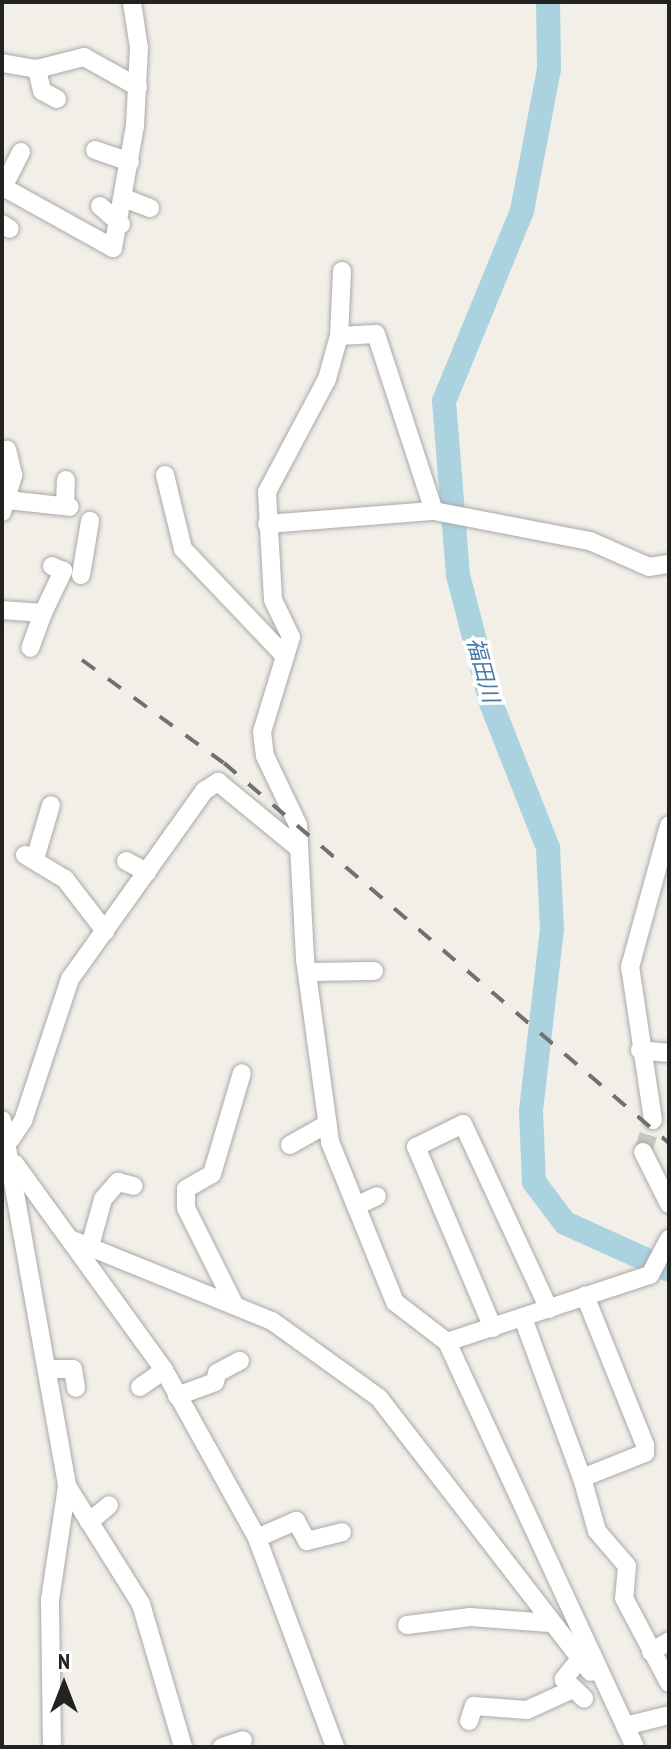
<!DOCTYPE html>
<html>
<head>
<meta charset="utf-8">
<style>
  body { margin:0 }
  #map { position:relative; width:671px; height:1749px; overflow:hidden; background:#f2efe9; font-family:"PT Sans Narrow","Noto Sans JP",sans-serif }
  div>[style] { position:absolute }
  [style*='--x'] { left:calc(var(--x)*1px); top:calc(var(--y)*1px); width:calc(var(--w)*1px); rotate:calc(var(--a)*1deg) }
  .river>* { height:24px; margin:-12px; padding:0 12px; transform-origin:12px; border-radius:12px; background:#aad3df }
  .minor-tunnel>* { height:18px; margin-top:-9px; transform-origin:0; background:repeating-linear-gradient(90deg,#c8c6c1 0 18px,transparent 0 27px) }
  .roads { filter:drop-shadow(0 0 2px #a9a9a9) drop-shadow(0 0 2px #a9a9a9) }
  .minor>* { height:18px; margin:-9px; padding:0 9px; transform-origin:9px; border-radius:9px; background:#fff }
  .rail>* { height:4px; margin-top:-2px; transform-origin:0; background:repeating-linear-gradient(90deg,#707070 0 16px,transparent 0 32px) }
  span { translate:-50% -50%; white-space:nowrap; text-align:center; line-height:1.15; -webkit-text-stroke:7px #fff; paint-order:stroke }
  .water-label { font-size:22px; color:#4a7aab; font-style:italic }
  .frame { position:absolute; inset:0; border:4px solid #222; pointer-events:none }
  .north { position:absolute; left:24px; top:1645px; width:80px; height:80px; -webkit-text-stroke:6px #fff; paint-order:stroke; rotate:0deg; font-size:22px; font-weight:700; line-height:32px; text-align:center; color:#222 }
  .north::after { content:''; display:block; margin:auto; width:28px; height:36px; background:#222; clip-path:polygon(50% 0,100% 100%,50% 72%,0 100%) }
</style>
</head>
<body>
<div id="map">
  <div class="river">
    <i style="--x:548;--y:2;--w:67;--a:89.1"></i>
    <i style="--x:549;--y:69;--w:145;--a:100.8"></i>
    <i style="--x:522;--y:211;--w:205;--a:112.3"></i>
    <i style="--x:444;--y:401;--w:175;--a:85.4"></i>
    <i style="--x:458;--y:575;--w:132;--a:75.5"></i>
    <i style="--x:491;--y:703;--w:156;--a:68.5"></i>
    <i style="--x:548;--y:848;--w:81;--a:87.2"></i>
    <i style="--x:552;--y:929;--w:183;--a:96.6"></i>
    <i style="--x:531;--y:1111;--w:71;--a:87.6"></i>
    <i style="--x:534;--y:1182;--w:51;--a:52.9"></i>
    <i style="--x:565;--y:1223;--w:114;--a:24.3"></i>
  </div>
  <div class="minor-tunnel">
    <i style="--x:643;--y:1152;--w:34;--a:-73"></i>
  </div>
  <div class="roads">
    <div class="minor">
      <i style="--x:2;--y:63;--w:36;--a:10"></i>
      <i style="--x:57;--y:99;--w:17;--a:-152"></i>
      <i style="--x:42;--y:91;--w:23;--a:-103"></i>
      <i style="--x:37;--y:69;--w:49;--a:-14.3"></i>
      <i style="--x:84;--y:57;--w:62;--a:29.1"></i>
      <i style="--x:95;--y:150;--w:37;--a:19"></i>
      <i style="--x:21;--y:152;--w:39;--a:117"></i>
      <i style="--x:3;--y:187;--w:126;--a:29"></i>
      <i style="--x:113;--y:248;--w:124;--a:-79.8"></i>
      <i style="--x:135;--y:126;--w:78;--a:-87.1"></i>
      <i style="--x:139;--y:48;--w:47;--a:-98.7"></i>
      <i style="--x:124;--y:198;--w:28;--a:21"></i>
      <i style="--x:100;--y:206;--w:28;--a:41"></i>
      <i style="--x:2;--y:224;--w:9;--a:32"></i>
      <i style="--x:342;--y:271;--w:65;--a:92.6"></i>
      <i style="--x:339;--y:336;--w:45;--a:105.6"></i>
      <i style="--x:327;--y:379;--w:128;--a:118"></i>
      <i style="--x:267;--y:492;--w:108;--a:86.8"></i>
      <i style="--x:273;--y:600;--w:41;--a:64.1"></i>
      <i style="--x:291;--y:637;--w:99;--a:107"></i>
      <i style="--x:262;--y:732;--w:24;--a:83"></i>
      <i style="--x:265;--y:756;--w:76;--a:64.4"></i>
      <i style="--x:298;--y:825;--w:134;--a:87"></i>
      <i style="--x:305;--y:959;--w:185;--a:82.2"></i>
      <i style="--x:330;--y:1142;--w:173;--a:67.9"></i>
      <i style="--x:395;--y:1302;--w:66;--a:37.6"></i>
      <i style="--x:447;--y:1342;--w:447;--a:65.1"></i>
      <i style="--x:339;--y:336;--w:37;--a:-3"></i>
      <i style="--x:376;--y:334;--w:186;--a:71.9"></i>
      <i style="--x:165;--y:475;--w:76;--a:76.3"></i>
      <i style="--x:183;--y:549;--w:146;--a:46.4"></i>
      <i style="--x:8;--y:500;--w:62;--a:6.4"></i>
      <i style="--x:65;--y:506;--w:26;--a:-88"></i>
      <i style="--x:2;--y:512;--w:39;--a:-73"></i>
      <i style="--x:13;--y:475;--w:26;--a:-103"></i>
      <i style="--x:267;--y:524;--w:168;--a:-4.5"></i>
      <i style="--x:434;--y:511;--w:159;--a:10.9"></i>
      <i style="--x:590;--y:541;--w:64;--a:23.8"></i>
      <i style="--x:649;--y:567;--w:20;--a:-9"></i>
      <i style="--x:81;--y:575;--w:55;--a:-80.5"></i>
      <i style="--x:2;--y:610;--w:41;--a:4.2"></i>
      <i style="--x:43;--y:613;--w:37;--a:110"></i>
      <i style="--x:43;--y:613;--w:47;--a:-64.5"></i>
      <i style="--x:63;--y:571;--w:12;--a:-156"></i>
      <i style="--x:25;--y:855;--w:47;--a:31"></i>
      <i style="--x:65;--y:879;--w:66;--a:52.4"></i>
      <i style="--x:35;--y:859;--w:56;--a:-73.5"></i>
      <i style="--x:126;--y:861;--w:24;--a:28"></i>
      <i style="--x:307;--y:972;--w:67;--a:-0.9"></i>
      <i style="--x:640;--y:1050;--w:29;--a:6"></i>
      <i style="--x:2;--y:1120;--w:372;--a:79.9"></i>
      <i style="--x:67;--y:1486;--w:139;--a:57.9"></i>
      <i style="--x:141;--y:1604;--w:149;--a:73.6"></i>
      <i style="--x:653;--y:1120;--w:155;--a:-98.5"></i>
      <i style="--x:630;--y:967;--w:147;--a:-74.6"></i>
      <i style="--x:10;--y:1140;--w:23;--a:-56"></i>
      <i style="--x:23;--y:1121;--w:150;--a:-71.7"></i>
      <i style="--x:70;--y:979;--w:231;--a:-54.5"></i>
      <i style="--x:204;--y:791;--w:17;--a:-33"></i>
      <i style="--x:218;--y:782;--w:102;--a:39.4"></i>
      <i style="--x:290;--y:1145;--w:43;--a:-29.6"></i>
      <i style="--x:643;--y:1152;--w:58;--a:63.4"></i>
      <i style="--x:15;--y:1164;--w:254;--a:54.1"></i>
      <i style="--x:164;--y:1370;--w:192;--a:61"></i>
      <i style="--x:257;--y:1538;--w:223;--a:69.5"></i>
      <i style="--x:356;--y:1206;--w:23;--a:-25"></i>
      <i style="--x:70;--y:1239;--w:218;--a:22.1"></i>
      <i style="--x:272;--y:1321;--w:132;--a:35.7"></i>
      <i style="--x:379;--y:1398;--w:346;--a:52.3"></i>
      <i style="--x:90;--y:1246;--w:49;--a:-74.5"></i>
      <i style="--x:103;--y:1199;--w:23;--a:-49"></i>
      <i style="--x:118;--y:1182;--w:16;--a:14"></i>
      <i style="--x:234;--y:1304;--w:107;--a:-116.6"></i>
      <i style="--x:186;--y:1208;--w:19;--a:-90"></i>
      <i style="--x:186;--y:1189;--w:30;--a:-30"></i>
      <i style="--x:212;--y:1174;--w:105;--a:-73.5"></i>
      <i style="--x:523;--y:1318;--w:171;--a:69.8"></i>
      <i style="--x:582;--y:1478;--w:68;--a:-21.6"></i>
      <i style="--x:645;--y:1453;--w:8;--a:-90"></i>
      <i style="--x:645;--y:1445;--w:161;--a:-111.9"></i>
      <i style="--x:493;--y:1328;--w:197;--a:-113"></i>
      <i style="--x:416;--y:1147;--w:52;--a:-26.1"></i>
      <i style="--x:463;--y:1124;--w:204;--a:65.1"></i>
      <i style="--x:447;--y:1342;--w:214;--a:-18.3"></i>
      <i style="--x:650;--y:1275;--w:41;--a:-62.2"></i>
      <i style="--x:48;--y:1369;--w:25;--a:0"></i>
      <i style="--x:73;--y:1369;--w:19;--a:81"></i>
      <i style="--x:140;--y:1387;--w:29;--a:-35"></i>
      <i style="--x:177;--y:1396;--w:40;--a:-20.2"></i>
      <i style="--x:215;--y:1382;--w:9;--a:-77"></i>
      <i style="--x:217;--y:1373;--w:26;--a:-28"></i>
      <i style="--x:582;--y:1478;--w:55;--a:74.2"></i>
      <i style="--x:597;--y:1531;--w:46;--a:49.4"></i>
      <i style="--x:627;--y:1566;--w:32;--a:95"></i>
      <i style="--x:624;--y:1598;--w:96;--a:62.1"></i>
      <i style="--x:89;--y:1522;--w:26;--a:-40"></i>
      <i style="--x:257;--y:1538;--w:43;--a:-23.6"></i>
      <i style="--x:296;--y:1521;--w:23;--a:61"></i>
      <i style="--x:307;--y:1541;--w:36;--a:-14"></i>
      <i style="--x:407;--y:1625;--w:64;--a:-7.2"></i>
      <i style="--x:470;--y:1617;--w:80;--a:4.3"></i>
      <i style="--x:651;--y:1652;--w:21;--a:-31"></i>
      <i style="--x:580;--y:1659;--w:26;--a:129"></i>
      <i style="--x:564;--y:1679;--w:28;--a:44"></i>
      <i style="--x:469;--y:1721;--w:16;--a:-72"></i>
      <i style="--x:474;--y:1706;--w:53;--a:4.3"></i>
      <i style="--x:527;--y:1710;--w:48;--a:-24.4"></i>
      <i style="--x:625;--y:1726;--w:45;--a:-14"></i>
      <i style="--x:52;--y:1747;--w:147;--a:-90.8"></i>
      <i style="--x:50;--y:1600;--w:115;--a:-81.5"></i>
      <i style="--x:222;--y:1747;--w:22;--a:-18"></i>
    </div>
  </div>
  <div class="rail">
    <i style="--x:82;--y:660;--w:175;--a:36"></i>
    <i style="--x:224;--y:763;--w:585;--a:40.5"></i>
  </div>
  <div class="water-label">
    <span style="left:483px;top:670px;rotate:75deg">福田川</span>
  </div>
  <div class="frame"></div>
  <div class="north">N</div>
</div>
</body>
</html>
